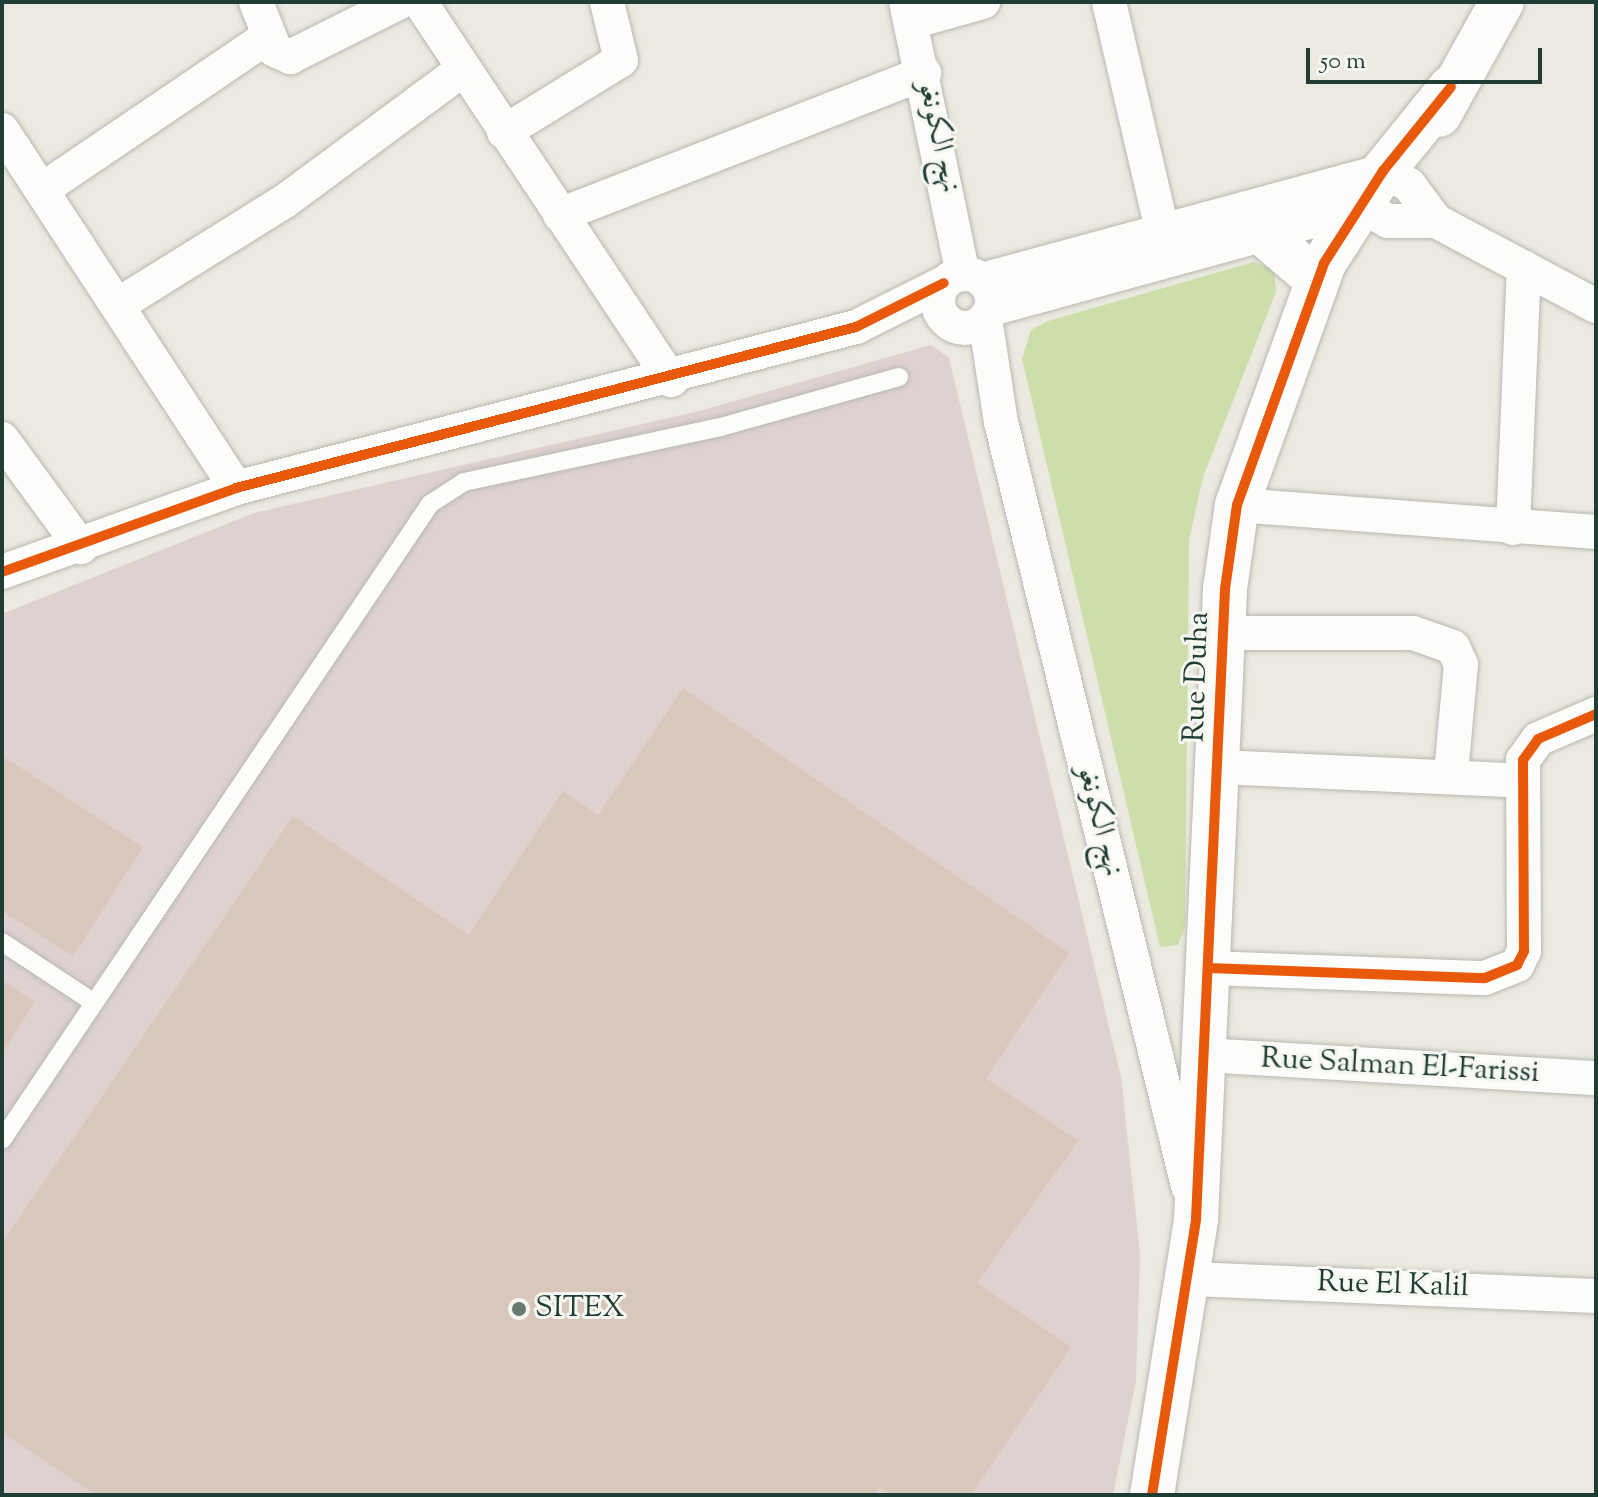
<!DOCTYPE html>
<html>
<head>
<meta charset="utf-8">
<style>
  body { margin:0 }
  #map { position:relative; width:1598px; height:1497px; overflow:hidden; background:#ece9e0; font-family:"Sorts Mill Goudy",Amiri,serif }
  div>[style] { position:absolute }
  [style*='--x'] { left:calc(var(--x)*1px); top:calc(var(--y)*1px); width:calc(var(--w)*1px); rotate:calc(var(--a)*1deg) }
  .industrial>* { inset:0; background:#ded1d0 }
  .green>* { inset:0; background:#ccdfab }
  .building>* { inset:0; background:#d7c8bb }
  .roads { filter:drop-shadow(0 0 2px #b7b8b1) drop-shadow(0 0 2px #b7b8b1) }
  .service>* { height:18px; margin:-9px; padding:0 9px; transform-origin:9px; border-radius:9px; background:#fcfcfa }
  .minor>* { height:34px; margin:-17px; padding:0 17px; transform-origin:17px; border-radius:17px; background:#fcfcfa }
  .minor>.ring { margin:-17px; padding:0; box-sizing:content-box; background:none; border:34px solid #fcfcfa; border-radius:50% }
  .tertiary>* { height:44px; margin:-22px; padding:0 22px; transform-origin:22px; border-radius:22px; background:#fcfcfa }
  .cycleway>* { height:10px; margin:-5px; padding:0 5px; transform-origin:5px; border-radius:5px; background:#e8590c }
  .dots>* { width:22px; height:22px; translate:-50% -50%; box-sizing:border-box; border:4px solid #f6f6f2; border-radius:50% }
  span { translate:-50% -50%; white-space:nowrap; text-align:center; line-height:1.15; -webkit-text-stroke:6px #f6f6f2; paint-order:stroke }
  .street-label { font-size:30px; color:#1f3d34 }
  .poi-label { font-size:30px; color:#1f3d34 }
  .left { translate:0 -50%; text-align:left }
  .frame { position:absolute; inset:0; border:4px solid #1f3d34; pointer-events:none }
  .scale { position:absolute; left:1306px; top:48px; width:236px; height:36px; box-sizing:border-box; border:4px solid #1f3d34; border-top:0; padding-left:10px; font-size:24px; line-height:28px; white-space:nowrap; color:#1f3d34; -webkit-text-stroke:6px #f6f6f2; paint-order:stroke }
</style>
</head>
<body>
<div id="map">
  <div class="industrial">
    <i style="clip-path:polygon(931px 345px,949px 358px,1121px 1077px,1140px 1254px,1136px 1381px,1113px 1495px,2px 1495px,2px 614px,254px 513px,699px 411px)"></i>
  </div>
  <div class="green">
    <i style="clip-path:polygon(1254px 262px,1274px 269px,1276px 292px,1203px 477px,1189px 540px,1185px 927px,1178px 945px,1160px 947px,1022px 359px,1031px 330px,1048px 321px)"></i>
  </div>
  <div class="building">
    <i style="clip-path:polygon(683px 688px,1069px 953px,986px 1078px,1078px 1141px,977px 1283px,1071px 1347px,971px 1495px,891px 1495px,879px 1487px,874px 1495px,96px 1495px,2px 1432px,2px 1243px,293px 816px,469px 935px,563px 791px,598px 815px)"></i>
    <i style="clip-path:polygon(2px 756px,143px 847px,73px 956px,2px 911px)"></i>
    <i style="clip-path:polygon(2px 980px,35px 1002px,2px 1053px)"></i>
  </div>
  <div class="roads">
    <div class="service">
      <i style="--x:2;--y:942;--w:109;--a:33.4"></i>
      <i style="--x:2;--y:1140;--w:767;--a:-56.06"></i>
      <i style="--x:430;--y:504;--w:40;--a:-32.9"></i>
      <i style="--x:464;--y:482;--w:263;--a:-12.1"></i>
      <i style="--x:721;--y:427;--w:185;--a:-15.7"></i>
    </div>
    <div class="minor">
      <i style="--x:256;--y:2;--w:52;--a:68.4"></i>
      <i style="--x:275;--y:50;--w:17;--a:25"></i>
      <i style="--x:290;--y:57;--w:123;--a:-26.6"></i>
      <i style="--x:420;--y:2;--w:454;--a:56.4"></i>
      <i style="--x:906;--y:2;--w:278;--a:78.2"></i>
      <i style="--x:1109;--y:2;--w:260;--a:76.9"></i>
      <i style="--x:912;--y:22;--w:74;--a:-15.7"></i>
      <i style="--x:2;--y:130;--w:428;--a:56.8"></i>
      <i style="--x:504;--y:132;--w:137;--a:-31.6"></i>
      <i style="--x:621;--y:60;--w:60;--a:-103.6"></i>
      <i style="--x:43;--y:189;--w:273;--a:-34.1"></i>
      <i style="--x:560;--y:215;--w:391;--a:-21.3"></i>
      <i class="ring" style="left:938px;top:274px;width:20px;height:20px"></i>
      <i style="--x:982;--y:280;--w:416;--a:-15.2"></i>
      <i style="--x:1383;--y:171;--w:30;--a:28"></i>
      <i style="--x:1409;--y:185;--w:45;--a:53.1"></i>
      <i style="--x:1436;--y:221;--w:181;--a:28"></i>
      <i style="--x:121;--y:303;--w:193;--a:-31.9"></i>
      <i style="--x:285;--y:201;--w:220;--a:-36.5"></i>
      <i style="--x:991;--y:309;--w:386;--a:-15.3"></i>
      <i style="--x:1363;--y:207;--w:29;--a:29"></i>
      <i style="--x:1388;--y:221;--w:48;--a:0"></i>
      <i style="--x:985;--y:318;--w:105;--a:81.3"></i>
      <i style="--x:1001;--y:422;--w:787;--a:76.25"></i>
      <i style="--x:2;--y:439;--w:134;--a:53.8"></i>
      <i style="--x:1237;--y:505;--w:360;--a:4.3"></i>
      <i style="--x:1513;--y:528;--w:261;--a:-87.6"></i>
      <i style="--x:2;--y:572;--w:249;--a:-19.7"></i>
      <i style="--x:236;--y:488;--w:641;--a:-14.56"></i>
      <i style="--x:856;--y:327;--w:98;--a:-26.6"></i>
      <i style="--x:1223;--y:633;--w:190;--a:0"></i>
      <i style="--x:1413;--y:633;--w:42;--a:19.3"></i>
      <i style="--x:1453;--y:647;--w:20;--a:66"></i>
      <i style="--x:1461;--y:665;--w:108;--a:95.3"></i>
      <i style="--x:1219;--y:767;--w:304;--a:2.6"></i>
      <i style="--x:1208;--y:968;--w:277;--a:2.1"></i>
      <i style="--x:1485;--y:978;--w:35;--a:-22"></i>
      <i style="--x:1517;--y:965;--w:16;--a:-63"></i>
      <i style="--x:1524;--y:951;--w:191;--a:-90.3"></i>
      <i style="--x:1523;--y:760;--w:26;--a:-54"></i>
      <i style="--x:1538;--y:739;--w:63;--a:-23.3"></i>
      <i style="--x:1204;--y:1055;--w:393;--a:3.4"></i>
      <i style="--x:1191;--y:1279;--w:405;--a:2.4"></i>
    </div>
    <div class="tertiary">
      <i style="--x:1439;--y:115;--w:129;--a:-60.9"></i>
      <i style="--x:1267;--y:237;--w:66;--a:40.7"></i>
      <i style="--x:1152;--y:1495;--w:279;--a:-80.9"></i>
      <i style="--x:1196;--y:1219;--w:631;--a:-87.36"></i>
      <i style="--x:1225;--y:589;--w:85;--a:-81.9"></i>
      <i style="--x:1237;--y:505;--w:257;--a:-70.2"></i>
      <i style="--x:1324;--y:263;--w:109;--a:-57.3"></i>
      <i style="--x:1383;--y:171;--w:108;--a:-51"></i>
    </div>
  </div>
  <div class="cycleway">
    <i style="--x:2;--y:572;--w:249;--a:-19.7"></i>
    <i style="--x:236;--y:488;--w:641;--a:-14.56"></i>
    <i style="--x:856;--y:327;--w:98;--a:-26.6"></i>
    <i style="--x:1208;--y:968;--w:277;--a:2.1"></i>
    <i style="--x:1485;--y:978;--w:35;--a:-22"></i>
    <i style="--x:1517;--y:965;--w:16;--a:-63"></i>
    <i style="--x:1524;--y:951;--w:191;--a:-90.3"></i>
    <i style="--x:1523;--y:760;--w:26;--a:-54"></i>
    <i style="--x:1538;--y:739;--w:63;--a:-23.3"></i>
    <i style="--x:1152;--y:1495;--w:279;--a:-80.9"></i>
    <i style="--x:1196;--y:1219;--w:631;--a:-87.36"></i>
    <i style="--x:1225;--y:589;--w:85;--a:-81.9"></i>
    <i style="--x:1237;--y:505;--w:257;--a:-70.2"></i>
    <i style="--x:1324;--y:263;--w:109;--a:-57.3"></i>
    <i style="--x:1383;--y:171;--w:108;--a:-51"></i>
  </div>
  <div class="dots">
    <i style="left:519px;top:1309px;background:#677970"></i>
  </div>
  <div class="street-label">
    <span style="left:938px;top:137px;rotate:78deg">نهج الكونغو</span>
    <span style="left:1198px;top:677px;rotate:-88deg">Rue Duha</span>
    <span style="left:1099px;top:821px;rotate:76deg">نهج الكونغو</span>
    <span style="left:1400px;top:1067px;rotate:3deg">Rue Salman El-Farissi</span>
    <span style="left:1393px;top:1286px;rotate:2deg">Rue El Kalil</span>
  </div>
  <div class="poi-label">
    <span class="left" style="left:535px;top:1309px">SITEX</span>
  </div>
  <div class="frame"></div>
  <div class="scale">50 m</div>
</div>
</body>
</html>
